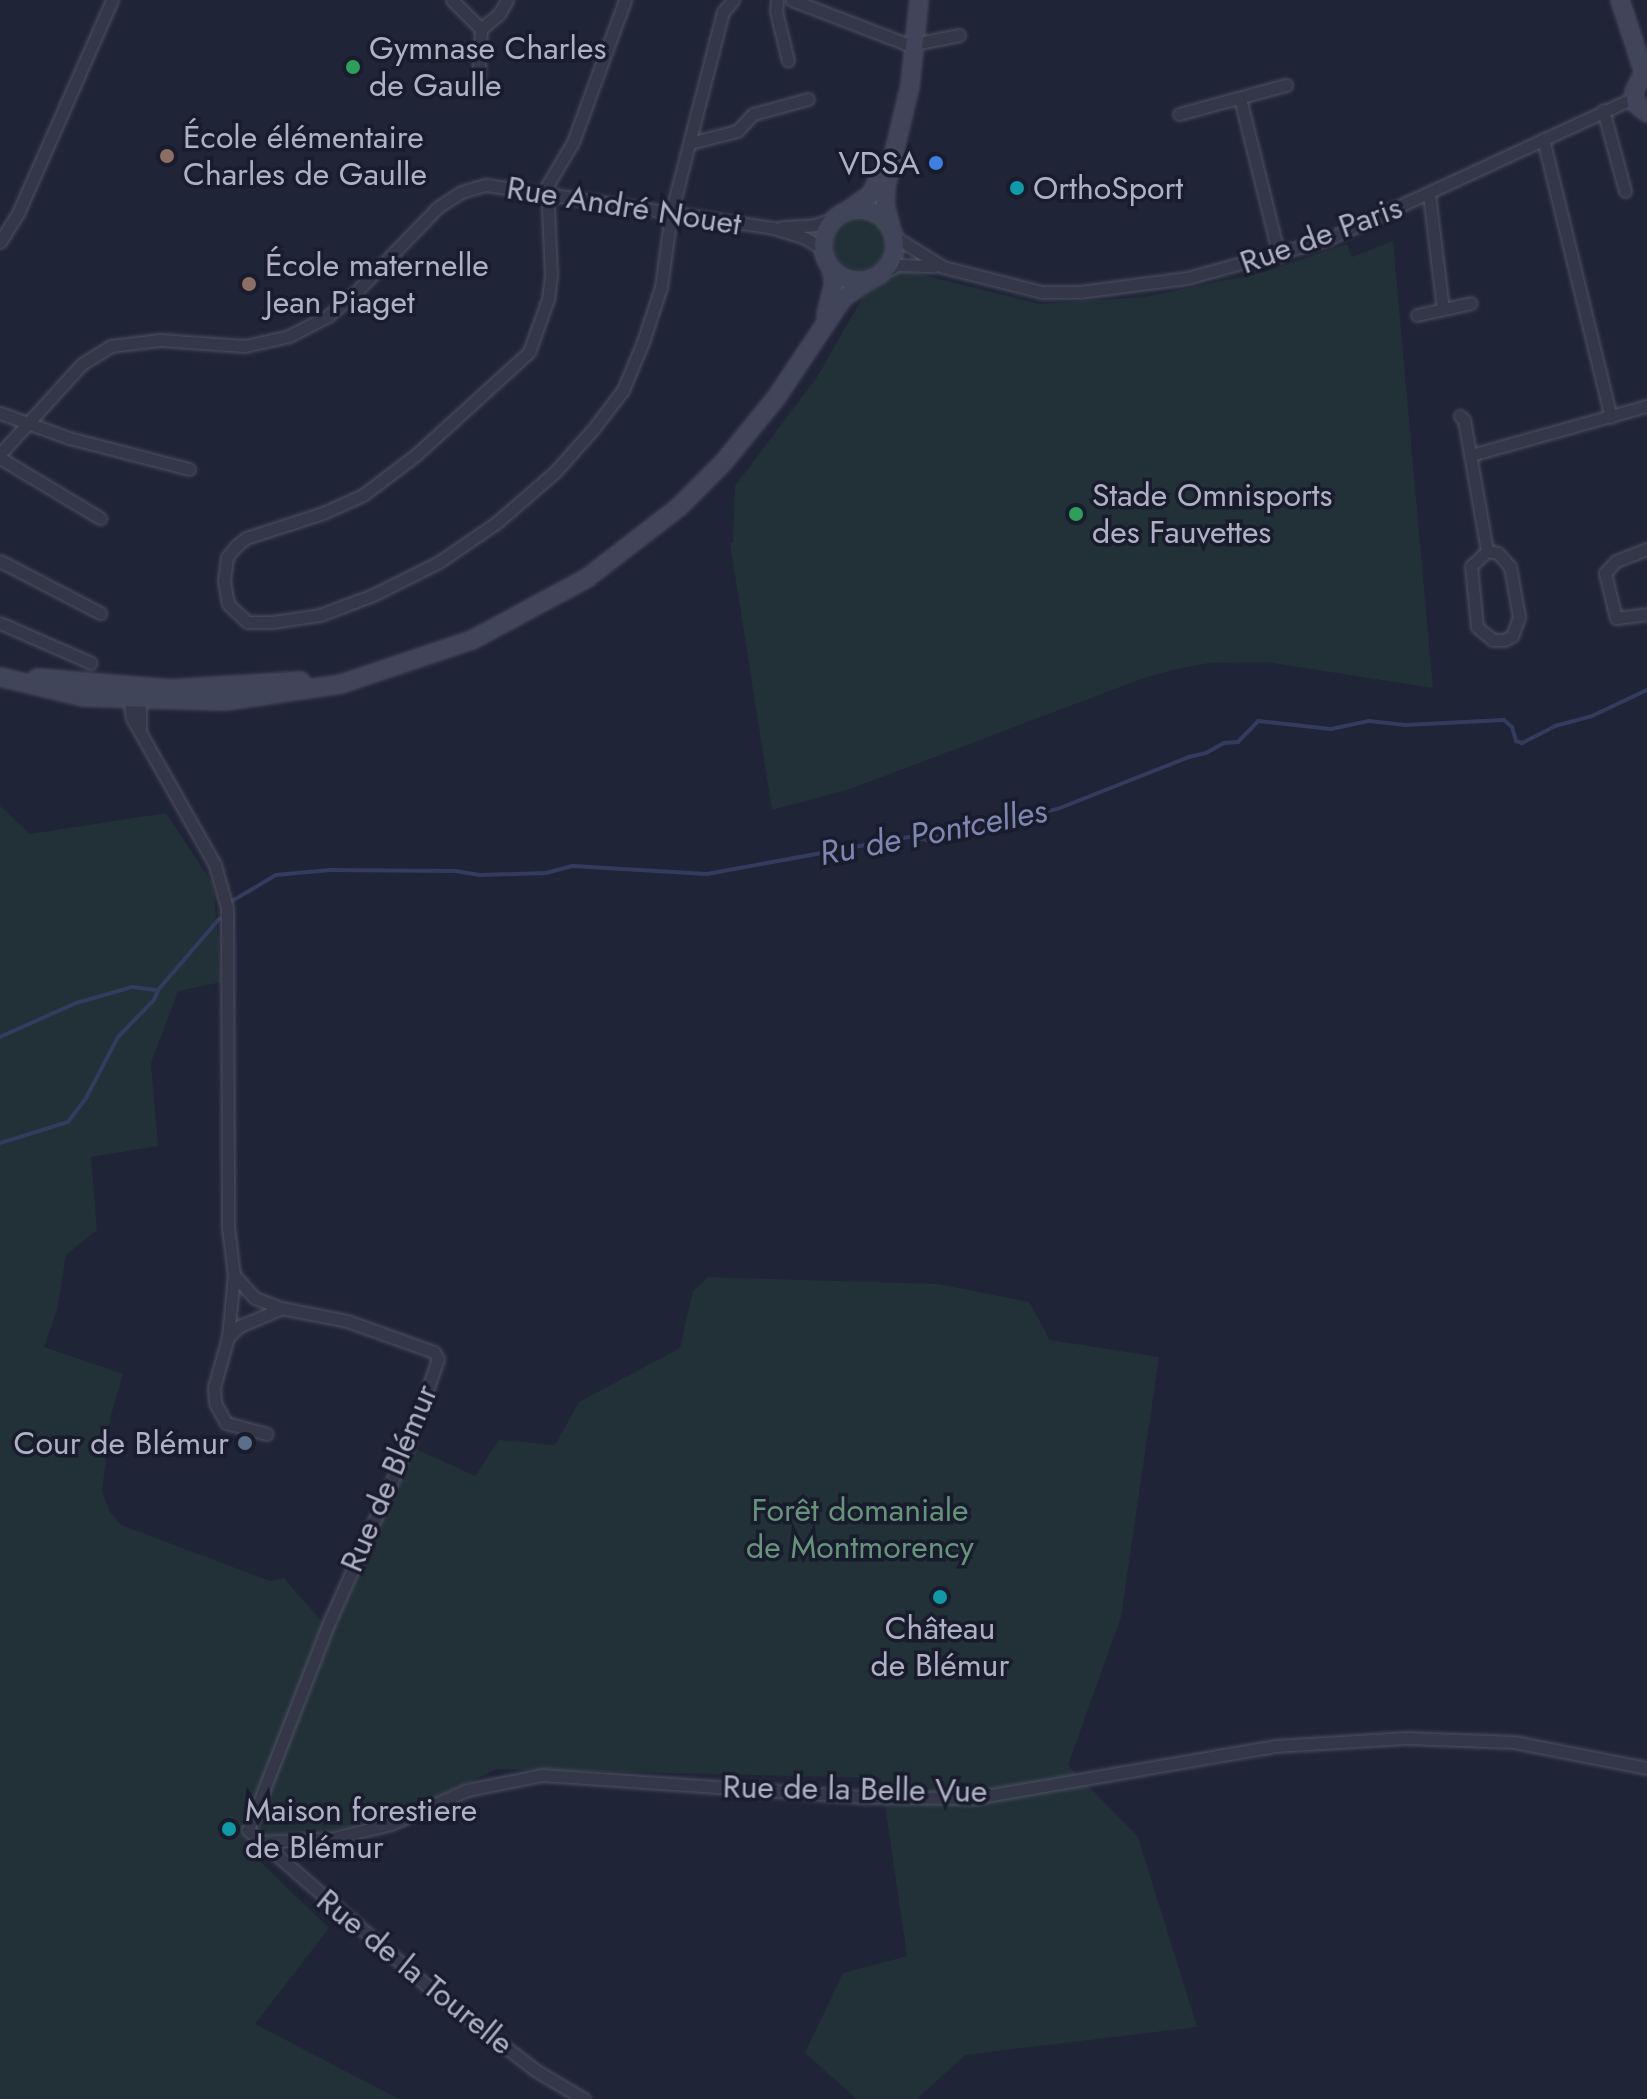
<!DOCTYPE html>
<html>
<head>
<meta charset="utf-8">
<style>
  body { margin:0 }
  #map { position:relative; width:1647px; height:2099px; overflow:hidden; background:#202437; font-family:Jost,sans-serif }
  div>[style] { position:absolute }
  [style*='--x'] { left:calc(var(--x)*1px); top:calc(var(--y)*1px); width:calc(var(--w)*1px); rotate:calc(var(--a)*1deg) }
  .green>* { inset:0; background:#223038 }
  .round { border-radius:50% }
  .stream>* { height:4px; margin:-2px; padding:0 2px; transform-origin:2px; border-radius:2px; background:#333b5e }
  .roads { filter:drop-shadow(0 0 2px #4e5162) drop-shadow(0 0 2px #4e5162) }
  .street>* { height:11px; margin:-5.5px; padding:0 5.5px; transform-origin:5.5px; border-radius:5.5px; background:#333747 }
  .secondary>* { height:16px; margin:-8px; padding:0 8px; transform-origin:8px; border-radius:8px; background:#41455a }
  .secondary>.ring { margin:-8px; padding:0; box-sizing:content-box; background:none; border:16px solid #41455a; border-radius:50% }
  .dots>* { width:22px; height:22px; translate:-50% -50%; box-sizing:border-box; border:4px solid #191c2c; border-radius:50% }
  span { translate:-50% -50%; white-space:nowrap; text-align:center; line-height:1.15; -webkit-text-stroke:7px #191c2c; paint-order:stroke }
  .poi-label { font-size:32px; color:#aeb1c4 }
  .left { translate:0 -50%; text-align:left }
  .right { translate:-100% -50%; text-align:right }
  .street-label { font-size:32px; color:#aeb1c4 }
  .park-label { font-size:32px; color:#66947b }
  .water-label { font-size:34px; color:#7d87b1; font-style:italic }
</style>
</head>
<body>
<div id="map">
  <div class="green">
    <i class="round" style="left:833px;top:216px;width:54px;height:54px"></i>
    <i style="clip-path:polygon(1393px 241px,1433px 688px,1267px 662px,1209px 663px,1177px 669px,1144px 678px,850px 789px,772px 810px,730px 543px,733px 542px,735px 486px,817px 377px,868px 288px,899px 269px,1039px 304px,1145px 297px,1264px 272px,1347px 244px,1352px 257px)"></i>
    <i style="clip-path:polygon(0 806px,30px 834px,166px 813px,213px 884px,222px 982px,178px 991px,151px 1063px,158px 1146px,91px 1157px,97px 1230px,66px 1255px,57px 1310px,44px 1347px,123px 1374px,111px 1415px,102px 1492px,110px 1512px,121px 1525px,270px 1581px,284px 1578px,321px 1621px,335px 1627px,414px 1448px,475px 1476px,499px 1440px,555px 1445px,579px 1402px,680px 1348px,693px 1291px,708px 1277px,938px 1284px,1029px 1302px,1050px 1340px,1159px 1357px,1121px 1617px,1068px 1765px,1138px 1837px,1197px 2027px,965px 2055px,917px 2099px,857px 2099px,805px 2053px,843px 1973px,907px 1956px,881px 1778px,497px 1769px,397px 1815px,335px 1830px,264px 1835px,247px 1849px,329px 1928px,255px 2024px,399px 2099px,0 2099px)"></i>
  </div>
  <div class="stream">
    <i style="--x:232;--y:901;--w:51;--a:-30.6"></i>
    <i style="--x:276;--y:875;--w:54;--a:-5.3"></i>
    <i style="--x:330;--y:870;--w:125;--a:0.5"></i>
    <i style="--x:455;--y:871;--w:25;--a:9"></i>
    <i style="--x:480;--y:875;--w:66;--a:-1.7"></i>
    <i style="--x:546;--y:873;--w:28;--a:-15"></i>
    <i style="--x:573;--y:866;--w:134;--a:3.4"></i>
    <i style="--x:707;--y:874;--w:205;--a:-10.4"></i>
    <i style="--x:909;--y:837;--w:18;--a:9"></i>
    <i style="--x:927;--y:840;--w:28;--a:-17"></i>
    <i style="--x:954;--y:832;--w:14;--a:4"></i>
    <i style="--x:968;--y:833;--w:95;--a:-15.2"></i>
    <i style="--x:1060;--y:808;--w:139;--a:-21.6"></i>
    <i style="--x:1189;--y:757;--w:17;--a:-13"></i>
    <i style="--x:1206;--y:753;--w:21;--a:-29"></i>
    <i style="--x:1224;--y:743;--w:14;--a:-4"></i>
    <i style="--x:1238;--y:742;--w:29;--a:-46"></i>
    <i style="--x:1258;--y:721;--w:73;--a:6.3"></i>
    <i style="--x:1331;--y:729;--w:38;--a:-12"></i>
    <i style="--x:1368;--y:721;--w:37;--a:6"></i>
    <i style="--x:1405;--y:725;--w:99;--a:-2.9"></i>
    <i style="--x:1504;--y:720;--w:11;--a:41"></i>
    <i style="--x:1512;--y:727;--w:15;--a:74"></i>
    <i style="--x:1516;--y:741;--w:6;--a:18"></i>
    <i style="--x:1522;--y:743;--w:37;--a:-27"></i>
    <i style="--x:1555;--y:726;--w:38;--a:-15"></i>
    <i style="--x:1592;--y:716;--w:61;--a:-25.3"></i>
    <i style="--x:0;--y:1037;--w:83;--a:-24.1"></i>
    <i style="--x:76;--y:1003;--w:58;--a:-15.9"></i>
    <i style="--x:132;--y:987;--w:26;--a:7"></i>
    <i style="--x:158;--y:990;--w:94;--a:-49.3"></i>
    <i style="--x:0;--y:1143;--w:71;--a:-17.2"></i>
    <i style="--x:68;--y:1122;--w:30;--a:-53"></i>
    <i style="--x:86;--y:1098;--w:69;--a:-62.3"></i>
    <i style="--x:118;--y:1037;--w:52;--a:-45.8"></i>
    <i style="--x:154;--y:1000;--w:11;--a:-68"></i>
  </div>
  <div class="roads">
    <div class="street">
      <i style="--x:452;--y:0;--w:41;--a:45"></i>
      <i style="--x:625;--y:0;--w:151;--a:110.1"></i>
      <i style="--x:573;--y:142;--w:51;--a:120.6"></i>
      <i style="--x:547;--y:186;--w:89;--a:87.4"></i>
      <i style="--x:551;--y:275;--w:24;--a:97"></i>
      <i style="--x:548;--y:299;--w:56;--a:109.7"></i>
      <i style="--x:529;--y:352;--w:151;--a:137.7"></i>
      <i style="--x:417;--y:454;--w:68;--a:142.8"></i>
      <i style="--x:363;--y:495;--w:44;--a:155.8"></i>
      <i style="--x:323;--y:513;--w:81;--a:162"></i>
      <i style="--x:246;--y:538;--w:13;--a:141"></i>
      <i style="--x:236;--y:546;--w:14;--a:129"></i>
      <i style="--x:227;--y:557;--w:24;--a:97"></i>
      <i style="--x:224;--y:581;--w:23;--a:80"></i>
      <i style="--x:228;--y:604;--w:26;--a:43"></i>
      <i style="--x:247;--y:622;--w:26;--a:0"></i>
      <i style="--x:273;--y:622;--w:48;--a:-8.5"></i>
      <i style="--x:320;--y:615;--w:57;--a:-20.7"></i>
      <i style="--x:373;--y:595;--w:74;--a:-26.6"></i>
      <i style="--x:439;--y:562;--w:69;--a:-34.4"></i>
      <i style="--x:496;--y:523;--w:78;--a:-40.8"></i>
      <i style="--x:555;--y:472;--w:59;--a:-48.4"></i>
      <i style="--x:594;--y:428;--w:48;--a:-52.7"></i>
      <i style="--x:623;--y:390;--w:52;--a:-67.4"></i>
      <i style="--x:643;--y:342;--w:58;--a:-71.9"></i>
      <i style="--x:661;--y:287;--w:74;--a:-82.2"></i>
      <i style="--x:671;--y:214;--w:209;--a:-75.6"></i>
      <i style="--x:723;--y:12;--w:16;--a:-50"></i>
      <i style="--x:777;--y:0;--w:11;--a:95"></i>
      <i style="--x:776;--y:11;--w:51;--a:76.5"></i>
      <i style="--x:792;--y:0;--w:125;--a:21"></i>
      <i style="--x:909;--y:45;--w:51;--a:-11.3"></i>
      <i style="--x:481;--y:29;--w:23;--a:-40"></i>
      <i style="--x:499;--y:14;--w:16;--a:-60"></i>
      <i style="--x:478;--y:81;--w:52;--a:-86.7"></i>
      <i style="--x:1240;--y:98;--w:163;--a:76.1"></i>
      <i style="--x:1603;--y:110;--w:84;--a:74.8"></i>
      <i style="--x:1179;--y:114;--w:111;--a:-15.2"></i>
      <i style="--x:1543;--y:139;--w:286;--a:76.3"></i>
      <i style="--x:690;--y:143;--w:49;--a:-14.3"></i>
      <i style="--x:737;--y:131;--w:23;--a:-47"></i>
      <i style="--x:753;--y:114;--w:57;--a:-15.3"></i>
      <i style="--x:1429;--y:194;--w:116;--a:83.1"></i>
      <i style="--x:782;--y:227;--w:33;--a:-3"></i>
      <i style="--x:815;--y:225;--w:21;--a:-19"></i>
      <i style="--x:895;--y:237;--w:57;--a:32"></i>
      <i style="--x:943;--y:267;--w:102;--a:14.2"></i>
      <i style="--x:1042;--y:292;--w:37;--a:0"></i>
      <i style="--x:1079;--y:292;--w:109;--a:-7.4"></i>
      <i style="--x:1187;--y:278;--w:144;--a:-15.3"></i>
      <i style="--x:1326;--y:240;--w:339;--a:-24.8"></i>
      <i style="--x:0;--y:242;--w:36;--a:-58"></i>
      <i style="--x:19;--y:211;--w:231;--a:-66.2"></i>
      <i style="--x:880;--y:274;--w:20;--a:-27"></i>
      <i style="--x:898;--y:265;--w:36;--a:2"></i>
      <i style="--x:1417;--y:315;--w:55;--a:-12.5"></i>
      <i style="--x:0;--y:413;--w:73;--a:19.9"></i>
      <i style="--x:69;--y:438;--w:124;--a:14.5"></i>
      <i style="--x:1460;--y:416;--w:6;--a:45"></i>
      <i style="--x:1464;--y:420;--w:133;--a:80"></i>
      <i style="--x:0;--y:454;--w:122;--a:-47.7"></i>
      <i style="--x:82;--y:364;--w:34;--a:-32"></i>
      <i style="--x:111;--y:346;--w:49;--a:-7"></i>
      <i style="--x:160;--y:340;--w:85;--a:4"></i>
      <i style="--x:245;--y:346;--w:45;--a:-12.8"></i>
      <i style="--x:289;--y:336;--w:44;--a:-27.1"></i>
      <i style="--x:328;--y:316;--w:34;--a:-40"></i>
      <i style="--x:354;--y:294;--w:121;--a:-46"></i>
      <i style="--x:438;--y:207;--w:27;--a:-33"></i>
      <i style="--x:461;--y:192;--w:26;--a:-16"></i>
      <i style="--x:486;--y:185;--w:290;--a:8.5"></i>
      <i style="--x:773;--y:228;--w:34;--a:17"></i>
      <i style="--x:805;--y:238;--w:21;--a:31"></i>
      <i style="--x:1471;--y:455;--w:183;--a:-15.6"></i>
      <i style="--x:0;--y:458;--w:117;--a:31"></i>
      <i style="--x:1647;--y:549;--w:33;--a:159"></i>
      <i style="--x:1616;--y:561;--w:16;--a:133"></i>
      <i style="--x:1605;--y:573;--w:46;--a:76.3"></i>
      <i style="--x:1616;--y:618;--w:31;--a:-7"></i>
      <i style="--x:1487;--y:551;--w:11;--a:10"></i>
      <i style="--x:1498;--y:553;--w:18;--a:49"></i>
      <i style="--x:1510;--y:567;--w:51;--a:79.8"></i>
      <i style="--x:1519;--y:617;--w:20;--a:110"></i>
      <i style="--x:1512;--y:636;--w:9;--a:153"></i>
      <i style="--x:1504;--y:640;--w:11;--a:180"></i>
      <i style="--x:1493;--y:640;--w:21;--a:-141"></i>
      <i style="--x:1477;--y:627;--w:61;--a:-95.6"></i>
      <i style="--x:1471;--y:566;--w:22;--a:-43"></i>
      <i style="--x:0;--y:561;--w:113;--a:27.5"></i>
      <i style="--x:0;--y:623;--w:99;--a:23.7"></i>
      <i style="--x:140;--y:693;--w:38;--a:90"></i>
      <i style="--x:129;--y:695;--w:23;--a:83"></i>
      <i style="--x:132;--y:718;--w:169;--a:60.5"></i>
      <i style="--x:215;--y:865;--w:45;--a:74.4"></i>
      <i style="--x:227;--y:908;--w:319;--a:89.8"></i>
      <i style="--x:228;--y:1227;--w:48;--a:82.9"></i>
      <i style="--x:234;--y:1275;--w:31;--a:48"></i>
      <i style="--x:255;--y:1298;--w:28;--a:21"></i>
      <i style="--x:281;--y:1308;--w:67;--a:11.1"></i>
      <i style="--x:347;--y:1321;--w:92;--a:19.6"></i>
      <i style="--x:434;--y:1352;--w:8;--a:60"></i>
      <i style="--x:438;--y:1359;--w:91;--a:109.2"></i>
      <i style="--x:408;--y:1445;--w:192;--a:114"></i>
      <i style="--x:330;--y:1620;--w:225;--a:111.3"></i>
      <i style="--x:248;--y:1830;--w:244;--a:41"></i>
      <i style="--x:432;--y:1990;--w:130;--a:37.8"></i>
      <i style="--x:535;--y:2070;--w:57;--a:30.6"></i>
      <i style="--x:234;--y:1275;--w:62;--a:95.5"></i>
      <i style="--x:228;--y:1337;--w:52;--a:105.6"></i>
      <i style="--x:214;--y:1387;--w:16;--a:86"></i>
      <i style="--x:215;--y:1403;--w:23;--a:61"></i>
      <i style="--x:226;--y:1423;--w:42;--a:15"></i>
      <i style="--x:228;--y:1337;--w:16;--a:-43"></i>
      <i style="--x:240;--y:1326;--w:43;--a:-23"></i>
      <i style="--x:259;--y:1842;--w:74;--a:-3.1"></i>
      <i style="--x:333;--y:1838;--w:60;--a:-13.6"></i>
      <i style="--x:391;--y:1824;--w:83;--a:-24.1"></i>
      <i style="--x:467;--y:1790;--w:76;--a:-11.3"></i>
      <i style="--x:542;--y:1775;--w:326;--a:3.9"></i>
      <i style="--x:867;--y:1797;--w:107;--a:0.5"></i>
      <i style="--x:974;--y:1798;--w:305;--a:-9.8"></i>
      <i style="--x:1275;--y:1746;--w:131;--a:-3.5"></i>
      <i style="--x:1406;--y:1738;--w:108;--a:2.1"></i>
      <i style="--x:1514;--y:1742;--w:136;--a:11.1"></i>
    </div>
    <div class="secondary">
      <i style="--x:1620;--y:0;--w:80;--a:71.8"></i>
      <i style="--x:1647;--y:76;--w:8;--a:150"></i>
      <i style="--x:1640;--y:80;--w:13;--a:117"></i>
      <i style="--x:1634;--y:92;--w:12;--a:81"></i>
      <i style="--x:1636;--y:104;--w:14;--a:39"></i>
      <i class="ring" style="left:823px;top:209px;width:56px;height:56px"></i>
      <i style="--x:847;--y:211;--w:29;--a:-35"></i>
      <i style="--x:871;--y:194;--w:25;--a:-64"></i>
      <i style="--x:891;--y:228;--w:23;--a:-105"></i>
      <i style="--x:885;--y:206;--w:20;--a:-87"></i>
      <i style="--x:886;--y:186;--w:103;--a:-76.5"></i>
      <i style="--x:910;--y:86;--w:86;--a:-84"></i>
      <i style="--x:826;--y:315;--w:34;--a:-76"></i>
      <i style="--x:834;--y:282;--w:14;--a:-102"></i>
      <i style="--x:0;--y:677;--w:86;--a:13.4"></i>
      <i style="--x:84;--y:697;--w:141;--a:1.6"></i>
      <i style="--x:225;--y:701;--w:117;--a:-8.3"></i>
      <i style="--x:341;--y:684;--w:138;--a:-18.6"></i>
      <i style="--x:472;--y:640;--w:131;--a:-28.3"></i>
      <i style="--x:587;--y:578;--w:116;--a:-37.7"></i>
      <i style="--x:679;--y:507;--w:62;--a:-45"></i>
      <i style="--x:723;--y:463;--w:84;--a:-50.8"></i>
      <i style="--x:776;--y:398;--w:120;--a:-56.2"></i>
      <i style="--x:843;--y:298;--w:33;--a:-35"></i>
      <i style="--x:37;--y:678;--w:133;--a:4.7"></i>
      <i style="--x:170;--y:689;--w:131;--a:-3.5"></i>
    </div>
  </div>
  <div class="dots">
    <i style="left:353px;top:67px;background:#2e9e5b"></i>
    <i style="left:167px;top:156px;background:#8d6e63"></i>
    <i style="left:936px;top:163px;background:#3f7fe0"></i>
    <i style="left:1017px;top:188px;background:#0f9aa8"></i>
    <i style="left:249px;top:284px;background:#8d6e63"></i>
    <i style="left:1076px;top:514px;background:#2e9e5b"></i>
    <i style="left:245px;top:1443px;background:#5c6f8a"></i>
    <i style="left:940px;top:1597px;background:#0f9aa8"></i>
    <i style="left:229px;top:1829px;background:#0f9aa8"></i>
  </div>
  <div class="poi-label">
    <span class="left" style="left:369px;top:67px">Gymnase Charles<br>de Gaulle</span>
    <span class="left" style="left:183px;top:156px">École élémentaire<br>Charles de Gaulle</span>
    <span class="right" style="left:920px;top:163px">VDSA</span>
    <span class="left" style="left:1033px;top:188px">OrthoSport</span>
    <span class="left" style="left:265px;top:284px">École maternelle<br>Jean Piaget</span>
    <span class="left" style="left:1092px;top:514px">Stade Omnisports<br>des Fauvettes</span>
    <span class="right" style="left:229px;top:1443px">Cour de Blémur</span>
    <span style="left:940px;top:1647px">Château<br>de Blémur</span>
    <span class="left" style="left:245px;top:1829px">Maison forestiere<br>de Blémur</span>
  </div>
  <div class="street-label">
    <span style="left:624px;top:206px;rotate:9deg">Rue André Nouet</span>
    <span style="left:1321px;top:235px;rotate:-20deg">Rue de Paris</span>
    <span style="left:389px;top:1478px;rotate:-67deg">Rue de Blémur</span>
    <span style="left:855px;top:1789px;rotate:1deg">Rue de la Belle Vue</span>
    <span style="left:415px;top:1972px;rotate:39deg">Rue de la Tourelle</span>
  </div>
  <div class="park-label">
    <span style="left:860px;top:1529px">Forêt domaniale<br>de Montmorency</span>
  </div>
  <div class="water-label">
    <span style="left:933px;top:832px;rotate:-11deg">Ru de Pontcelles</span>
  </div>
</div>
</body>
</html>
